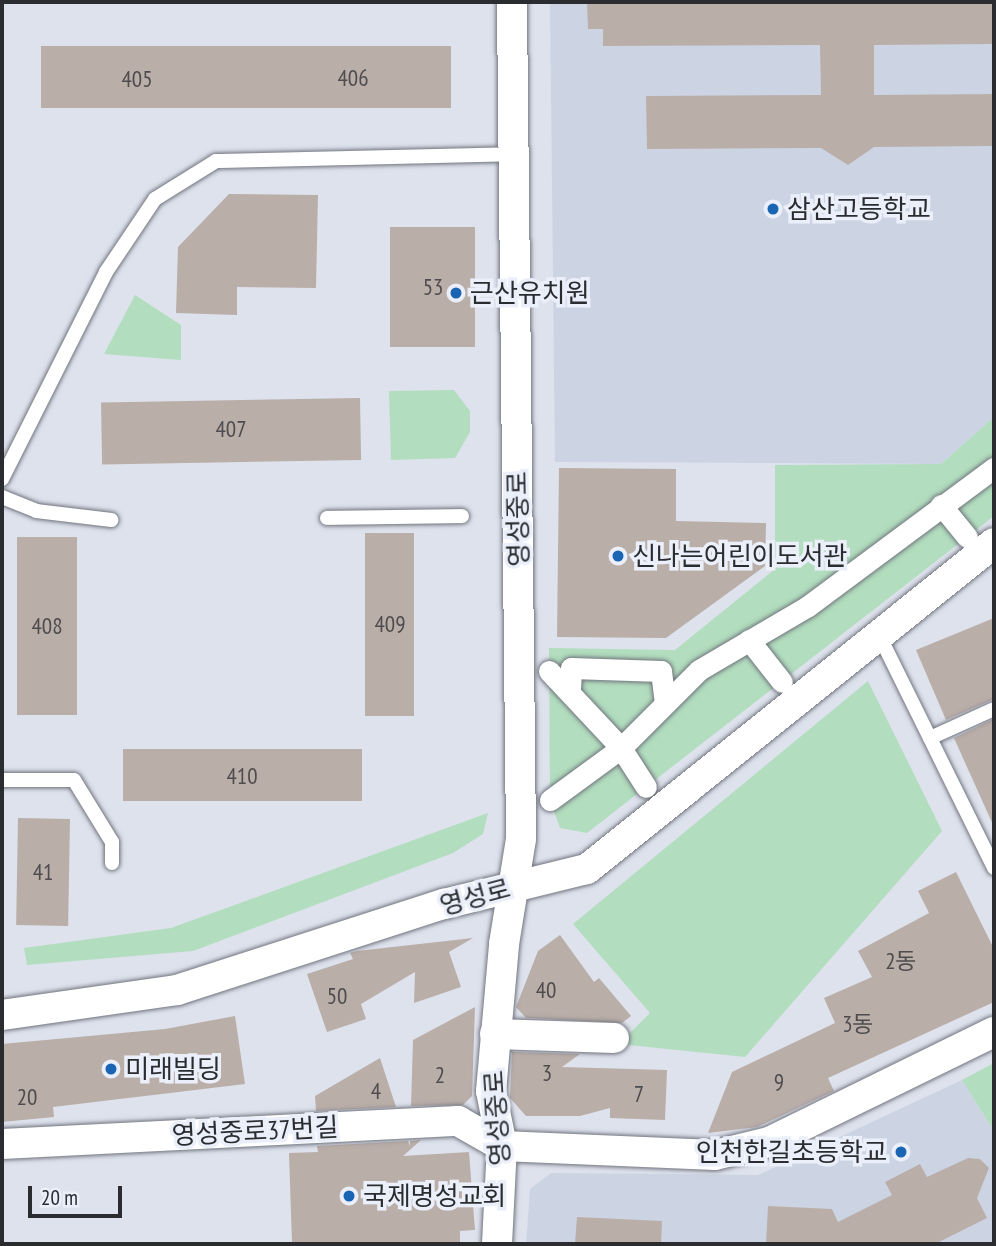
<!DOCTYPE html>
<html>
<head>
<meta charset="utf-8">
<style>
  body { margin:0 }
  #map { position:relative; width:996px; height:1246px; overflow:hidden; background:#dee2ed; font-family:"PT Sans Narrow","Noto Sans KR",sans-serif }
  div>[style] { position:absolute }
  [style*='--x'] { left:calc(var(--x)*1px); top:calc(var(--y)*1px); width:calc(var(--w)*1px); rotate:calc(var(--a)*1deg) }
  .built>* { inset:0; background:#ccd4e4 }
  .green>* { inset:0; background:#b2ddbe }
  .building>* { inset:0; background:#baaea9; transform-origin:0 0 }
  .roads { filter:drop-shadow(0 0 2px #71757e) drop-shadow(0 0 2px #71757e) }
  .service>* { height:14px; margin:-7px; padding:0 7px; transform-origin:7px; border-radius:7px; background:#fff }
  .pedestrian>* { height:21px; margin:-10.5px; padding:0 10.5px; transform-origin:10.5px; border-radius:10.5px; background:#fff }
  .minor>* { height:30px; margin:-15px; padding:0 15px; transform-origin:15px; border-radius:15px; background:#fff }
  .dots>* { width:19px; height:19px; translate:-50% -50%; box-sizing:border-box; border:4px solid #ebeffa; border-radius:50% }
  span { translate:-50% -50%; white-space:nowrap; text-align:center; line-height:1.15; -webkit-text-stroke:7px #ebeffa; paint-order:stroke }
  .number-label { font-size:23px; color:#4e4c4e }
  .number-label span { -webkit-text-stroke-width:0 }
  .poi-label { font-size:26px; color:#2a2c30 }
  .left { translate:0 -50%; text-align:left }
  .right { translate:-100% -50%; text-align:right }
  .street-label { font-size:26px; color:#2a2c30 }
  .frame { position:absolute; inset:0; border:4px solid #2a2c30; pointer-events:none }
  .scale { position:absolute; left:28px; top:1186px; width:94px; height:32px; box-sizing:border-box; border:4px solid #2a2c30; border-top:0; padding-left:9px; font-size:21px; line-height:24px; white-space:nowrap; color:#2a2c30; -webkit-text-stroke:5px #ebeffa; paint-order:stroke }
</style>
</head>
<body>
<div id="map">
  <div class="built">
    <i style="clip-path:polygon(550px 2px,994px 2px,994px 417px,941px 464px,555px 462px)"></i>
    <i style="clip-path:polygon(962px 1080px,994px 1131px,994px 1244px,526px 1244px,530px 1189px,551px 1173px,758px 1175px)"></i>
  </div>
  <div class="green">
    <i style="clip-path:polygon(135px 295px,181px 325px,181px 360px,104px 354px)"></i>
    <i style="clip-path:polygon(454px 390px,470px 411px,470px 432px,455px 458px,391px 460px,389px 391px)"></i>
    <i style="clip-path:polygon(994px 417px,994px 516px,587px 833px,560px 828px,550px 800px,549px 648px,675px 650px,775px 569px,775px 465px,941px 464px)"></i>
    <i style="clip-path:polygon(868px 681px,942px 831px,745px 1057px,619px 1044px,650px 1013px,573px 924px)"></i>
    <i style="clip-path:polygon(488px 813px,483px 834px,453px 853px,193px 951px,27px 965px,24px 948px,171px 928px)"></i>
    <i style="clip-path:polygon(994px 1063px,994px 1131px,962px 1080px)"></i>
  </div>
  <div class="building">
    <i style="clip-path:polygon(587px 2px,994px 2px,994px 44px,874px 45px,874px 95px,994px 94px,994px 146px,874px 147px,848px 165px,821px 148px,647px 149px,646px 96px,821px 95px,820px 45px,603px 46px,603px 29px,588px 29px)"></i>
    <i style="left:451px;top:46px;width:62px;height:410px;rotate:90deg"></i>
    <i style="clip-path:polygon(229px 194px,318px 195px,316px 288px,237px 287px,237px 315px,176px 313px,178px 247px)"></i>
    <i style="left:390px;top:227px;width:85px;height:120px"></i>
    <i style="left:360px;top:398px;width:62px;height:259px;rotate:89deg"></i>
    <i style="clip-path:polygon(559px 468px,676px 469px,676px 521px,766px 523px,765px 566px,666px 638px,557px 637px)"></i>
    <i style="left:365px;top:533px;width:49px;height:183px"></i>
    <i style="left:17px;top:537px;width:60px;height:178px"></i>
    <i style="clip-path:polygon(994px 618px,994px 699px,946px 720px,916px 650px)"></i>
    <i style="clip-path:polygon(994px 719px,994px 827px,954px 738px)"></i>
    <i style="left:123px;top:749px;width:239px;height:52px"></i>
    <i style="left:18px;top:818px;width:52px;height:107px;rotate:1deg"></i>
    <i style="clip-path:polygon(956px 872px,994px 949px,994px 1002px,828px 1078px,834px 1091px,757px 1127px,708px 1133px,732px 1072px,835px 1023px,824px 998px,872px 977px,858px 951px,929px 913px,918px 891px)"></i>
    <i style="clip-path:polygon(560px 935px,594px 982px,599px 978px,631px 1016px,622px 1023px,526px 1018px,516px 1007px,538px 951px)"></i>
    <i style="clip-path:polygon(473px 938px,449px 952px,461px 987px,414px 1003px,415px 972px,361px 1004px,366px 1019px,327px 1032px,307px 974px,353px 959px,350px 953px,357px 951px)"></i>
    <i style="clip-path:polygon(475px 1007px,472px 1096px,463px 1105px,411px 1106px,413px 1040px)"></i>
    <i style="clip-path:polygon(235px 1016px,245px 1084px,53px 1107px,54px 1117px,2px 1122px,2px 1044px,165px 1029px)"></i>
    <i style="clip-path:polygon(512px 1052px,580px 1054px,562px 1067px,667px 1070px,665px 1120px,610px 1118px,610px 1108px,580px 1116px,526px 1116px,510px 1098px)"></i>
    <i style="clip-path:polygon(380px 1058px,396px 1107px,316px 1111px,315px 1096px)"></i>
    <i style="clip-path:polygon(421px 1140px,403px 1156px,469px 1152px,475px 1230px,460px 1231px,460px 1244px,292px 1244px,289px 1153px,318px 1152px,317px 1146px,408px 1141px,410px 1146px,410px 1141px)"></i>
    <i style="clip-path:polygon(968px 1158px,980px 1159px,989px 1168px,977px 1198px,987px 1218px,935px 1244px,766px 1244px,768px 1206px,832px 1209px,838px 1222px,892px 1195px,885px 1182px,920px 1164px,927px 1177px)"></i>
    <i style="clip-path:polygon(577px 1217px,662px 1221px,661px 1244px,575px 1244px)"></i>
  </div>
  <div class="roads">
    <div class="service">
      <i style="--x:2;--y:479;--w:232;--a:-63.3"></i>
      <i style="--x:106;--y:272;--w:88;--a:-56.1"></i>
      <i style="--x:155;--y:199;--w:72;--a:-31.9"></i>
      <i style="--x:216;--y:161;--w:299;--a:-1.3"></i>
      <i style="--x:2;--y:497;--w:37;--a:22"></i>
      <i style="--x:36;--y:511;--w:76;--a:6.8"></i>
      <i style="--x:327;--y:518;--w:135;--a:-0.8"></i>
      <i style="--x:879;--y:635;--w:260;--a:63.7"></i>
      <i style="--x:930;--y:738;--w:70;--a:-24.4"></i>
      <i style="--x:2;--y:780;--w:72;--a:0"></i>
      <i style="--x:74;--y:780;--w:73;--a:58.5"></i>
      <i style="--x:112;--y:842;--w:21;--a:90"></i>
    </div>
    <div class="pedestrian">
      <i style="--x:941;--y:505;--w:41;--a:50.9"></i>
      <i style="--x:749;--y:640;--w:53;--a:51.8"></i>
      <i style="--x:549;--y:671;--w:105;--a:46.9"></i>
      <i style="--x:621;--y:748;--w:110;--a:-45"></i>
      <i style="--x:699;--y:670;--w:126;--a:-30.4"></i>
      <i style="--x:808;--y:606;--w:232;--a:-36.6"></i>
      <i style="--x:570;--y:689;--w:21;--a:-87"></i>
      <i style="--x:571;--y:668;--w:90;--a:1.9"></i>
      <i style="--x:661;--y:671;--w:33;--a:83"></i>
      <i style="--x:550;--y:800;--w:88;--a:-36.2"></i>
      <i style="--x:621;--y:748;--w:46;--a:57.3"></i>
    </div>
    <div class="minor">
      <i style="--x:2;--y:1015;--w:177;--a:-8.1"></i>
      <i style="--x:177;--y:990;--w:281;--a:-17.9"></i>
      <i style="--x:444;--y:904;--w:147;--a:-13.8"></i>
      <i style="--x:587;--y:869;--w:521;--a:-38.69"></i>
      <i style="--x:495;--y:1034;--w:119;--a:1.9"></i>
      <i style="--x:2;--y:1144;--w:457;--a:-2.9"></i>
      <i style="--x:458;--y:1121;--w:51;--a:29.6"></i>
      <i style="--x:502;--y:1146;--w:213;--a:2.4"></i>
      <i style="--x:715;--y:1155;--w:56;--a:-13.5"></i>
      <i style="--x:769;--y:1142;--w:250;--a:-26.1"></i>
      <i style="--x:497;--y:1244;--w:98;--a:-87.1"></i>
      <i style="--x:502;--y:1146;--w:56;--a:-101.3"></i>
      <i style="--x:491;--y:1091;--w:148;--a:-84.9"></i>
      <i style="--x:504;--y:944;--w:106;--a:-80.8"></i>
      <i style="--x:521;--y:839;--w:837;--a:-90.62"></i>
    </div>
  </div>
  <div class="dots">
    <i style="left:773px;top:209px;background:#1965b4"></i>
    <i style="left:456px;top:293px;background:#1965b4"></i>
    <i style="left:618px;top:556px;background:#1965b4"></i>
    <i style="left:111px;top:1069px;background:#1965b4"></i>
    <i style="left:901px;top:1152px;background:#1965b4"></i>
    <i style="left:349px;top:1196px;background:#1965b4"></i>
  </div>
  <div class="number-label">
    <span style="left:353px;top:78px">406</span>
    <span style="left:137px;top:79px">405</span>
    <span style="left:433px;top:287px">53</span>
    <span style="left:231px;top:429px">407</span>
    <span style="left:390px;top:624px">409</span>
    <span style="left:47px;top:626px">408</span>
    <span style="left:242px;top:776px">410</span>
    <span style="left:43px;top:872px">41</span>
    <span style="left:901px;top:961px">2동</span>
    <span style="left:546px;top:990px">40</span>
    <span style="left:337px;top:996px">50</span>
    <span style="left:858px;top:1024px">3동</span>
    <span style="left:547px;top:1073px">3</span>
    <span style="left:440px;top:1075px">2</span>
    <span style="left:779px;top:1082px">9</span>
    <span style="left:376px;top:1091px">4</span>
    <span style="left:639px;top:1094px">7</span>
    <span style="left:27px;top:1097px">20</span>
  </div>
  <div class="poi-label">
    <span class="left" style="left:787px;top:209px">삼산고등학교</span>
    <span class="left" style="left:470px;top:293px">근산유치원</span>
    <span class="left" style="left:632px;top:556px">신나는어린이도서관</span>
    <span class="left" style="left:125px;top:1069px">미래빌딩</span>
    <span class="right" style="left:887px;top:1152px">인천한길초등학교</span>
    <span class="left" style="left:363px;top:1196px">국제명성교회</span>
  </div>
  <div class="street-label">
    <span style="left:518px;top:519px;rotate:-91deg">영성중로</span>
    <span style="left:475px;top:897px;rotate:-15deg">영성로</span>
    <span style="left:497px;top:1118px;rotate:-94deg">영성중로</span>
    <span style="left:255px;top:1131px;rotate:-3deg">영성중로37번길</span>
  </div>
  <div class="frame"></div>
  <div class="scale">20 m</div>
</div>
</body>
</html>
